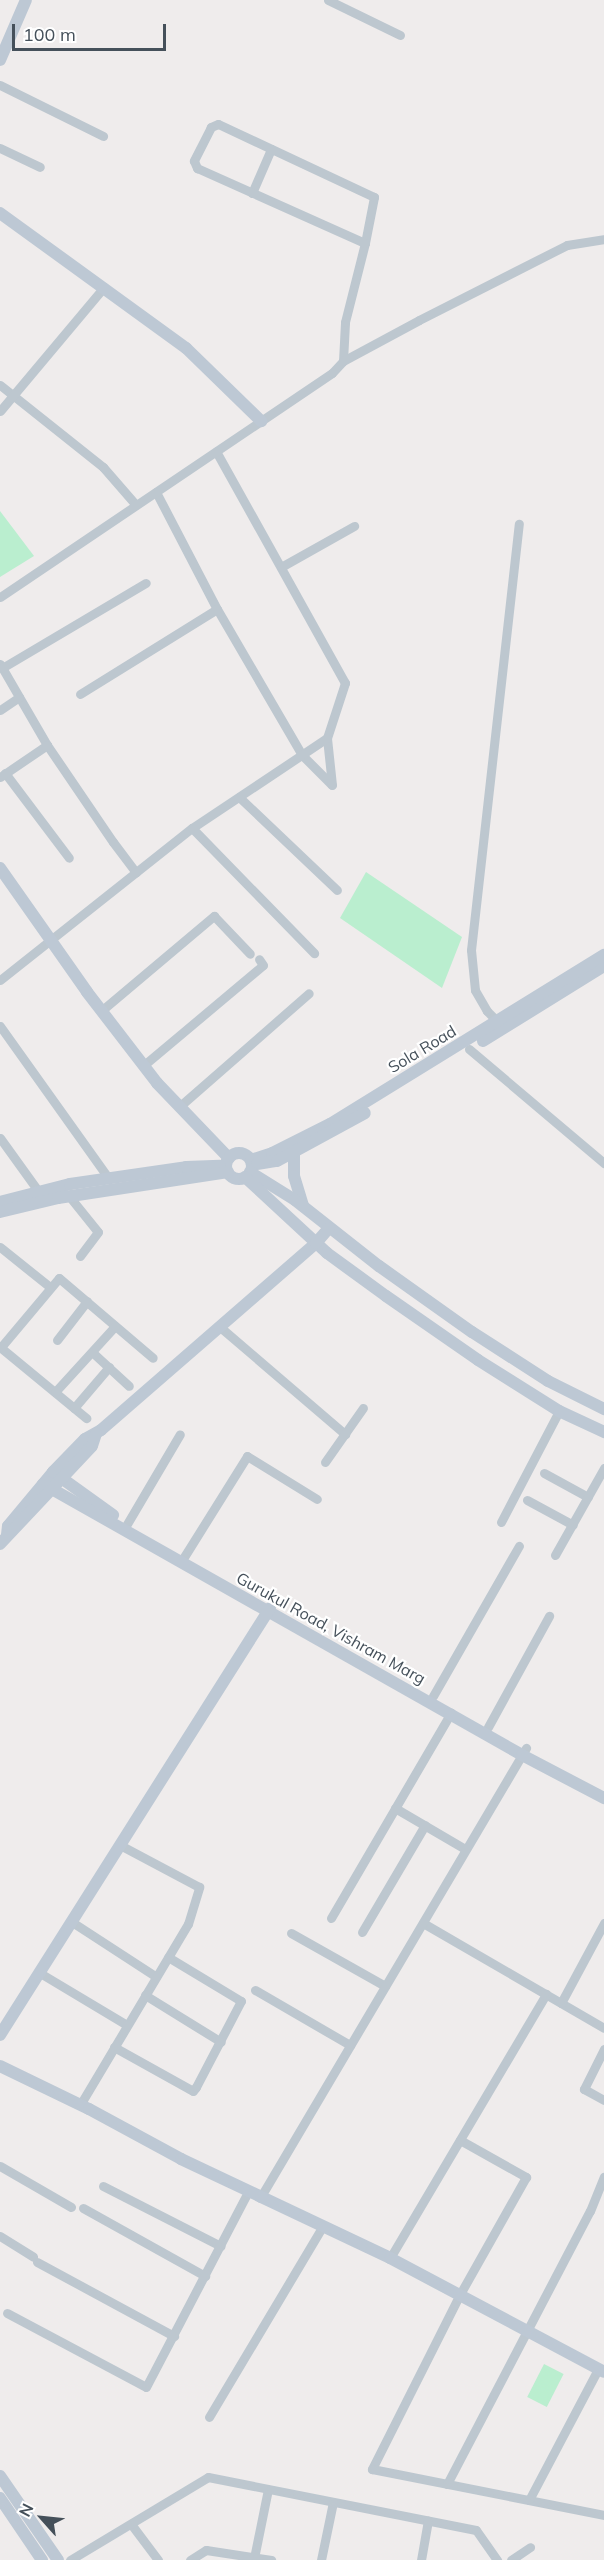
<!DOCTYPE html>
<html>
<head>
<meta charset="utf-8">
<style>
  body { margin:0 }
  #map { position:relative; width:604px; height:2560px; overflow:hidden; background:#efecec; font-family:Mulish,sans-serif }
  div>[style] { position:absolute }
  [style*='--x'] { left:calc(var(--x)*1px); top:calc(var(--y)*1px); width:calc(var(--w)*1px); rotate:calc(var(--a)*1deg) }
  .green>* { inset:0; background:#baeecf; transform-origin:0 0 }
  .street>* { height:9px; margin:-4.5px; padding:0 4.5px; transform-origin:4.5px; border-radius:4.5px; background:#bdc7cf }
  .secondary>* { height:12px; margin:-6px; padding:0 6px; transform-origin:6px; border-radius:6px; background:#bdc8d4 }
  .secondary>.ring { margin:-6px; padding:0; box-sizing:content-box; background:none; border:12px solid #bdc8d4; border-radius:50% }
  span { translate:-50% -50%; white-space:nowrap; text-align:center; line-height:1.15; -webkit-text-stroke:4.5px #fff; paint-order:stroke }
  .street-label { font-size:16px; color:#45505a }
  .north { position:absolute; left:12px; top:2488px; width:60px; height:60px; -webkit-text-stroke:4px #fff; paint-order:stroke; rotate:297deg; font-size:16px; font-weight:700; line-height:24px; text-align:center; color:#45505a }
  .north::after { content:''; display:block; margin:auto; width:21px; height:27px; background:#45505a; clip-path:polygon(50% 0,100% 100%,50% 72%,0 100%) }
  .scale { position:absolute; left:12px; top:24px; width:154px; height:27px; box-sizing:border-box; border:3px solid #45505a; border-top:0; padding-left:8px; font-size:18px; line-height:21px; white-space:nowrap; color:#45505a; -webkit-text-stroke:4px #fff; paint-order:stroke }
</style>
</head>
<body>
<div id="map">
  <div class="green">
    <i style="clip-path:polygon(0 511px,34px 556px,0 577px)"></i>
    <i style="clip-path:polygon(366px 872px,462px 937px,442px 988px,340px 918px)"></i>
    <i style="left:544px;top:2364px;width:22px;height:37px;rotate:27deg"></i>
  </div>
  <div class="street">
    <i style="--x:328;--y:0;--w:80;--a:25.9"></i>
    <i style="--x:0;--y:85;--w:115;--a:26.3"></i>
    <i style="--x:0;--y:148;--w:44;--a:25.4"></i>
    <i style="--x:252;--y:193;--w:48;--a:-66.6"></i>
    <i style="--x:343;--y:361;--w:39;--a:-87"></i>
    <i style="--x:345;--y:322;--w:81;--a:-75.8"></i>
    <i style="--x:365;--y:243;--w:47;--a:-78.9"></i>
    <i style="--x:374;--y:197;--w:172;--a:-154.9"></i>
    <i style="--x:218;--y:124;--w:8;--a:157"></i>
    <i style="--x:211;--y:127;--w:38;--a:117"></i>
    <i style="--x:194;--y:161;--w:8;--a:67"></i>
    <i style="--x:197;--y:168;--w:184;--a:24.1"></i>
    <i style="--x:0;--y:385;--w:132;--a:38.5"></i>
    <i style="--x:103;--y:467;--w:50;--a:49"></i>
    <i style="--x:0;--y:411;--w:162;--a:-50"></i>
    <i style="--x:156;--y:492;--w:132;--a:62.5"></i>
    <i style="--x:217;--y:609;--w:169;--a:59.8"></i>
    <i style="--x:302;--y:755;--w:42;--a:45"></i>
    <i style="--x:332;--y:785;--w:47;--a:-96.1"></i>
    <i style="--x:327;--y:738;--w:58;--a:-71.9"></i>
    <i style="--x:345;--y:683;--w:265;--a:-119.1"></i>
    <i style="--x:281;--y:567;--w:84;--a:-29.3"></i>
    <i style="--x:0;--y:597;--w:400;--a:-34"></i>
    <i style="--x:332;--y:373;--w:16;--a:-47"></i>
    <i style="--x:343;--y:361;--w:86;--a:-28.3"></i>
    <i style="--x:419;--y:320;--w:166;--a:-26.9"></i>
    <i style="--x:567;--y:245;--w:37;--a:-9"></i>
    <i style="--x:0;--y:664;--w:94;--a:59.9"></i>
    <i style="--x:47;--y:745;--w:117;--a:55.8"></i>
    <i style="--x:113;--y:842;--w:38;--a:53"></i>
    <i style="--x:2;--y:668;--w:167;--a:-30.6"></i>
    <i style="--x:80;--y:694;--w:161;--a:-31.8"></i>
    <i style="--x:0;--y:710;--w:23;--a:-34"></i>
    <i style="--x:5;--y:773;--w:106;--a:53"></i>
    <i style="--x:0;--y:777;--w:57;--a:-34.2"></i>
    <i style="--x:239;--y:797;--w:135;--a:43.5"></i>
    <i style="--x:192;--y:828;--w:175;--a:45.7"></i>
    <i style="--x:0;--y:980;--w:245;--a:-38.4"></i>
    <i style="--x:192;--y:828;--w:162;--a:-33.7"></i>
    <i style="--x:101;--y:1011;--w:148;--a:-40.1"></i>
    <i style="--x:214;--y:916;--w:52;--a:46.5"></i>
    <i style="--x:498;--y:1022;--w:16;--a:-135"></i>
    <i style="--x:487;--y:1011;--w:24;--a:-120"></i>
    <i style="--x:475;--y:990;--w:40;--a:-95.7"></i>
    <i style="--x:471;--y:950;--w:429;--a:-83.6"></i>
    <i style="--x:0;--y:1026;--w:188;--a:54.5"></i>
    <i style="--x:469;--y:1049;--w:177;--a:40.2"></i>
    <i style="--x:144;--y:1065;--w:155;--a:-40"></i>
    <i style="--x:263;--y:965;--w:7;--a:-124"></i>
    <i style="--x:180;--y:1106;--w:171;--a:-41.2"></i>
    <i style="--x:0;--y:1138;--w:67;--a:54.2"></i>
    <i style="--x:69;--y:1196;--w:46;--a:51.1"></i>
    <i style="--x:98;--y:1232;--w:30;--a:127"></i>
    <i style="--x:0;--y:1247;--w:64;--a:38.7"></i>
    <i style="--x:220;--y:1327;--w:165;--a:40.6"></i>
    <i style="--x:57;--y:1340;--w:49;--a:-52.4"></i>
    <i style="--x:0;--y:1347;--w:112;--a:39.5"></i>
    <i style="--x:1;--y:1347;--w:90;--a:-50"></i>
    <i style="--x:59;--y:1278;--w:123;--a:40.4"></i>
    <i style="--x:92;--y:1352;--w:50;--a:42.6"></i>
    <i style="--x:55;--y:1392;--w:89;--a:-47.7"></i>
    <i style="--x:74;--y:1408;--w:54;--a:-49.5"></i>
    <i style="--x:325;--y:1462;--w:66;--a:-54.9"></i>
    <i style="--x:544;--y:1473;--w:50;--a:28.6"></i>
    <i style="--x:527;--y:1500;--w:52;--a:28.5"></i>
    <i style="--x:501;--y:1522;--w:125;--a:-62.4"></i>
    <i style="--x:127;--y:1524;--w:104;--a:-59.5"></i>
    <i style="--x:555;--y:1555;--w:100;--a:-60.6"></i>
    <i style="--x:184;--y:1557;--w:119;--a:-58"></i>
    <i style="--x:247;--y:1456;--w:82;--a:31.6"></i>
    <i style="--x:433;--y:1696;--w:173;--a:-60.2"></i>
    <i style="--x:488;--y:1727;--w:127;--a:-61.2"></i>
    <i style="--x:395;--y:1808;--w:81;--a:30.4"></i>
    <i style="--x:331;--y:1918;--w:238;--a:-59.7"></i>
    <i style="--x:72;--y:1922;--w:99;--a:33"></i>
    <i style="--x:423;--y:1923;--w:209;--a:30.1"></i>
    <i style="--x:362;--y:1932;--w:124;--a:-59.5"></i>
    <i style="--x:291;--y:1933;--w:108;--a:29.4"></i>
    <i style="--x:40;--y:1973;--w:101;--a:30.9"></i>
    <i style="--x:255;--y:1990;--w:110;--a:30.1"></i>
    <i style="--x:145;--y:1995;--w:89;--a:31.7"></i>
    <i style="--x:561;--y:2003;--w:91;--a:-61.7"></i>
    <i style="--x:114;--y:2047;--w:90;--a:29.1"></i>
    <i style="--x:193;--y:2091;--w:5;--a:-53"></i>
    <i style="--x:196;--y:2087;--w:97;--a:-62.4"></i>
    <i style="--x:241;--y:2001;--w:85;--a:-148.9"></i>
    <i style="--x:604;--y:2049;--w:45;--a:116.6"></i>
    <i style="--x:584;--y:2089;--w:23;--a:29"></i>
    <i style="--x:80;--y:2105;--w:211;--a:-59.2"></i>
    <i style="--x:188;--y:1924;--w:39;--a:-73"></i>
    <i style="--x:199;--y:1887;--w:89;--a:-152"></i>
    <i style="--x:460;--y:2140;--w:76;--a:29.3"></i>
    <i style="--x:526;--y:2177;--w:137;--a:119.4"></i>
    <i style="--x:459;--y:2296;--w:194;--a:116.7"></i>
    <i style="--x:372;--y:2469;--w:237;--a:11.2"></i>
    <i style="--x:0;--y:2166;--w:82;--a:30"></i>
    <i style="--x:103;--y:2186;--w:132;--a:27"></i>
    <i style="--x:260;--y:2198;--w:523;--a:-59.41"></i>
    <i style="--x:83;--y:2208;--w:140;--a:29.1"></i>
    <i style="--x:0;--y:2236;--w:39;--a:32"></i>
    <i style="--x:390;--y:2258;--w:307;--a:-59.4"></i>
    <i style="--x:37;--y:2262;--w:156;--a:28.4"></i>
    <i style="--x:7;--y:2313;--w:157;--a:28"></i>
    <i style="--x:146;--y:2387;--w:220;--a:-62.4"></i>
    <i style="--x:209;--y:2417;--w:222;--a:-59.2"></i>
    <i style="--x:447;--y:2484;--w:308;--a:-62.4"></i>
    <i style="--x:590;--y:2211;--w:37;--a:-68"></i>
    <i style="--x:529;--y:2500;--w:148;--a:-62.2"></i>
    <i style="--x:131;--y:2524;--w:45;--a:53.1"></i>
    <i style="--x:254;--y:2558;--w:70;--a:-78.5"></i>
    <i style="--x:70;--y:2560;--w:161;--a:-31"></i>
    <i style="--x:208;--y:2477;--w:273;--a:11.2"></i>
    <i style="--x:476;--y:2530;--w:37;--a:55"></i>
    <i style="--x:190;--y:2560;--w:19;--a:-32"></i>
    <i style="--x:206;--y:2550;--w:66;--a:8.7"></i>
    <i style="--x:321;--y:2560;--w:59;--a:-78.3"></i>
    <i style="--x:421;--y:2560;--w:40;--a:-80"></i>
    <i style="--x:511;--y:2560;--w:23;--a:-34"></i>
  </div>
  <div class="secondary">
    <i style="--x:0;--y:60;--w:65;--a:-66.6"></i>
    <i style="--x:0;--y:213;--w:230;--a:36"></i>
    <i style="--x:186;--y:348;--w:105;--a:44.2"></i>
    <i style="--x:0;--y:868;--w:151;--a:54.9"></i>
    <i style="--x:87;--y:992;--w:115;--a:52.4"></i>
    <i style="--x:157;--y:1083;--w:104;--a:46.2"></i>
    <i style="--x:483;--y:1041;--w:142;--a:-31.8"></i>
    <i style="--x:294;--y:1152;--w:24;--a:90"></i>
    <i style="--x:294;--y:1176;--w:31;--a:73"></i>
    <i class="ring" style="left:226px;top:1153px;width:14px;height:14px"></i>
    <i style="--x:251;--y:1160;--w:22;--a:-18"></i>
    <i style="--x:272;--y:1153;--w:65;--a:-26.6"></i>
    <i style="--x:330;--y:1124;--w:322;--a:-31.7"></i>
    <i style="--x:257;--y:1164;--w:20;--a:-9"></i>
    <i style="--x:277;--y:1161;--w:100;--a:-28.6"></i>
    <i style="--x:250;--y:1172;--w:53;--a:31.9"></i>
    <i style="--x:295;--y:1200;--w:107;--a:38.2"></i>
    <i style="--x:379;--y:1266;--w:114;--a:35.4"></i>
    <i style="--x:472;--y:1332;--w:90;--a:32.8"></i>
    <i style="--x:548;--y:1381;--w:63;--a:26.6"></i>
    <i style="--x:245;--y:1177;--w:112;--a:42.8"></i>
    <i style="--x:327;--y:1253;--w:73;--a:36.1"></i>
    <i style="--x:386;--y:1296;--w:112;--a:34.8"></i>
    <i style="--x:478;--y:1360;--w:96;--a:32.2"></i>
    <i style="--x:559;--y:1411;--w:50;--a:25"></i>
    <i style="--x:0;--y:1202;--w:72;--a:-14.4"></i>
    <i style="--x:70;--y:1184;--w:117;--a:-8.3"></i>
    <i style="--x:186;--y:1167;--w:34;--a:-2"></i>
    <i style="--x:0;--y:1212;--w:60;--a:-13.6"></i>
    <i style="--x:58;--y:1198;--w:172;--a:-8.7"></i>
    <i style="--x:53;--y:1472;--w:74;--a:35.6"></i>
    <i style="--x:43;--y:1484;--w:550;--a:29.5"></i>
    <i style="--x:522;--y:1755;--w:93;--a:27.7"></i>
    <i style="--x:7;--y:1535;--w:9;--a:-84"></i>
    <i style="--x:8;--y:1526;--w:70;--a:-50.2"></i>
    <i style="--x:53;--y:1472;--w:46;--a:-45.9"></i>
    <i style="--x:85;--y:1439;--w:18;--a:-29"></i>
    <i style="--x:101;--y:1430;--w:285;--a:-41"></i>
    <i style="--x:316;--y:1243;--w:20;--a:-49"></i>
    <i style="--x:0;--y:1544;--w:134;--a:-46.8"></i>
    <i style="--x:92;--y:1446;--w:13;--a:-72"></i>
    <i style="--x:0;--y:2035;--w:505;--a:-57.69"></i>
    <i style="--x:0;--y:2066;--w:99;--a:25.8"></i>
    <i style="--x:89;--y:2109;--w:105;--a:28.5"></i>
    <i style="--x:181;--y:2159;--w:231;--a:25.3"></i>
    <i style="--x:390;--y:2258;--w:242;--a:28"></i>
    <i style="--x:0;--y:2476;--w:102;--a:55.4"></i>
    <i style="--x:0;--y:2498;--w:75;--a:55.9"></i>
  </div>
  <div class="street-label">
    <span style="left:422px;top:1049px;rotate:-31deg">Sola Road</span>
    <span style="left:331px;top:1628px;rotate:29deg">Gurukul Road, Vishram Marg</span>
  </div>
  <div class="north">N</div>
  <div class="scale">100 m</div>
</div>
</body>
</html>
